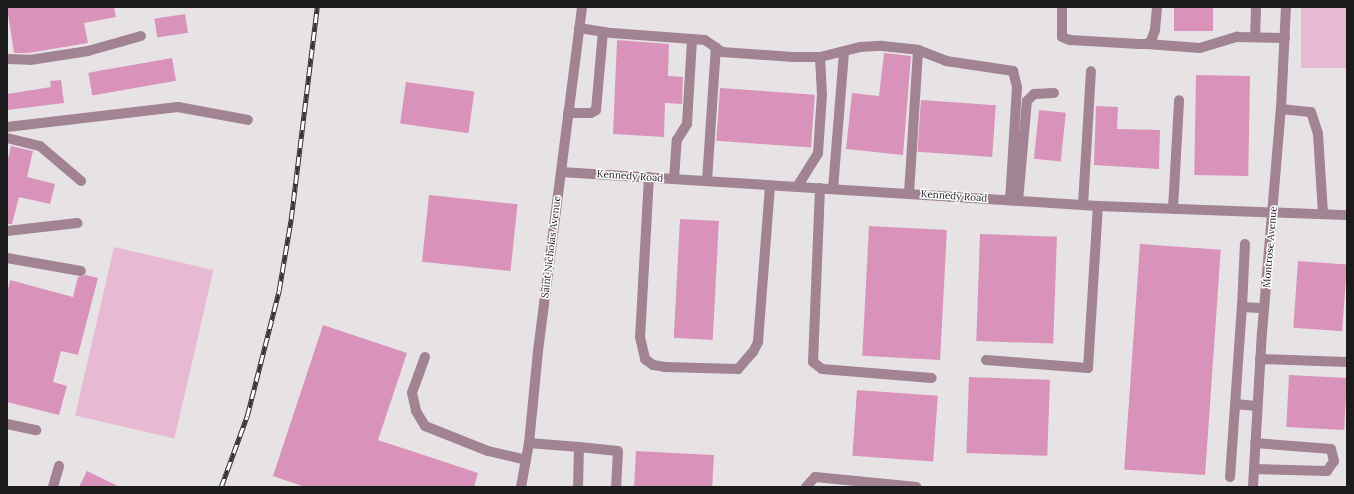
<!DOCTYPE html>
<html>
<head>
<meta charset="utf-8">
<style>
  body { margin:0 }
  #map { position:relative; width:1354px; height:494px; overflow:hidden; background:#e7e3e5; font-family:Lora,serif }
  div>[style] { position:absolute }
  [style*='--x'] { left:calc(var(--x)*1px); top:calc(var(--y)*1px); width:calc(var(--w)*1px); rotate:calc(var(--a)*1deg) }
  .green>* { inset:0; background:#e7b9d2; transform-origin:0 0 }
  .building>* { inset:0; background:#d993bb; transform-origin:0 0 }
  .minor>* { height:10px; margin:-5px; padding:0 5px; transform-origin:5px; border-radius:5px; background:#a18393 }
  .rail>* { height:4.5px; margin-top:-2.25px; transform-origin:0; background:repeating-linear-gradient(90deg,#fff 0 9px,#363535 0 18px); box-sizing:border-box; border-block:1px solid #363535 }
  span { translate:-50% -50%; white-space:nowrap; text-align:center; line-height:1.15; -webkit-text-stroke:3px #fff; paint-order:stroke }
  .street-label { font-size:10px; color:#1c1b1b }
  .frame { position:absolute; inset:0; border:8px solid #1c1b1b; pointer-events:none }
</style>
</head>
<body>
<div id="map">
  <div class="green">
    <i style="left:1301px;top:7px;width:46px;height:61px"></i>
    <i style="left:114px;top:247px;width:102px;height:173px;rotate:13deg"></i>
  </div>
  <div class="building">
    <i style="clip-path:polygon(7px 7px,114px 7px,116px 17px,84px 23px,88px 43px,28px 53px,14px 53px)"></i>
    <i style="left:1174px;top:7px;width:39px;height:24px"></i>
    <i style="left:185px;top:14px;width:19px;height:31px;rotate:81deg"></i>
    <i style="clip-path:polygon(617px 40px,669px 44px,668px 76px,683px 77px,682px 104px,665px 103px,664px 137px,613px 134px)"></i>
    <i style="clip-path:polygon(884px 53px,911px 56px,903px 155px,846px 149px,852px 93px,879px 96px)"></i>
    <i style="left:172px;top:58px;width:23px;height:85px;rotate:80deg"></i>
    <i style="left:1196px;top:75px;width:54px;height:100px;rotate:1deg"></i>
    <i style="clip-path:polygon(61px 80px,64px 103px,7px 110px,7px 94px,51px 87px,50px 81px)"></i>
    <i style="left:406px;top:82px;width:69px;height:42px;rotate:8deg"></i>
    <i style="left:720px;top:88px;width:95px;height:53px;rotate:4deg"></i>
    <i style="left:921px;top:100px;width:75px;height:52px;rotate:4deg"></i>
    <i style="clip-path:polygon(1096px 106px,1118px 107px,1117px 129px,1160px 130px,1159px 169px,1094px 165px)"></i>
    <i style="left:1039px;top:110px;width:27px;height:49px;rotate:6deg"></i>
    <i style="clip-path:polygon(11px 146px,33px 151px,27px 177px,55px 184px,50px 204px,19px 197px,12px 224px,7px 224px,7px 163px)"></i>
    <i style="left:429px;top:195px;width:89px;height:67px;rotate:6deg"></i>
    <i style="left:680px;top:219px;width:39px;height:119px;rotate:3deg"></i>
    <i style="left:869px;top:226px;width:78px;height:130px;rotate:3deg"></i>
    <i style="left:980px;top:234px;width:77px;height:107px;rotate:2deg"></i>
    <i style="left:1140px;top:244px;width:81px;height:226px;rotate:4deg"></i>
    <i style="left:1298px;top:261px;width:49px;height:67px;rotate:4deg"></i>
    <i style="clip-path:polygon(86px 275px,98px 278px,78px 355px,61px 351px,53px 382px,67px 386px,59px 415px,7px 402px,7px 294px,10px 280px,73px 297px,78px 277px)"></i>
    <i style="clip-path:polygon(323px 325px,407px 353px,378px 440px,478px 473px,474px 487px,305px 487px,273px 476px)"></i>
    <i style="left:1289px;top:375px;width:58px;height:52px;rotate:3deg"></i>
    <i style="left:969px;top:377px;width:81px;height:76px;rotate:2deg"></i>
    <i style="left:857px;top:390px;width:81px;height:66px;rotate:4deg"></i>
    <i style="left:636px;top:451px;width:78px;height:36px;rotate:3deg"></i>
    <i style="clip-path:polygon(87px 471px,120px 487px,79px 487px)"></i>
  </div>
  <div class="minor">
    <i style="--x:1062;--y:7;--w:30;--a:90"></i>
    <i style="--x:1062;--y:37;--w:9;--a:21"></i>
    <i style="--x:1070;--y:40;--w:69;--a:3.3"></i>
    <i style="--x:1139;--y:44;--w:8;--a:0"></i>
    <i style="--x:1147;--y:44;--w:5;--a:-37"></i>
    <i style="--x:1151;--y:41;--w:12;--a:-70"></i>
    <i style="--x:1155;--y:30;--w:23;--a:-85"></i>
    <i style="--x:579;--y:28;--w:33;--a:9"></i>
    <i style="--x:612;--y:33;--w:93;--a:4.3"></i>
    <i style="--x:705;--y:40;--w:21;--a:35"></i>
    <i style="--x:722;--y:52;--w:71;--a:4"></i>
    <i style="--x:793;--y:57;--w:27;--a:0"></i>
    <i style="--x:820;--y:57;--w:41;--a:-14"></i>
    <i style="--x:860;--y:47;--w:22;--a:-3"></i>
    <i style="--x:882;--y:46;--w:36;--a:6"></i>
    <i style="--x:918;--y:50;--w:30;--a:21"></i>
    <i style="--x:946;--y:61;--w:68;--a:8.5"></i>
    <i style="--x:1013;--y:71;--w:16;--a:76"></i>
    <i style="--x:1017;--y:87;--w:113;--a:93.5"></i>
    <i style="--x:1255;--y:37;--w:30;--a:-88"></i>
    <i style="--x:1147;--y:44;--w:53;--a:4.3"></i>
    <i style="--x:1200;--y:48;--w:39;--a:-17"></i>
    <i style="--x:1237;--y:37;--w:48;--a:1.2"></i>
    <i style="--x:7;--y:59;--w:23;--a:2"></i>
    <i style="--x:30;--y:60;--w:59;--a:-8.8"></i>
    <i style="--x:88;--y:51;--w:55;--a:-15.8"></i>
    <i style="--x:1281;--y:109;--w:30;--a:6"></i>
    <i style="--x:1311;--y:112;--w:23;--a:72"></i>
    <i style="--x:1318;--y:134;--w:79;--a:86.4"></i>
    <i style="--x:568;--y:113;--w:23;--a:0"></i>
    <i style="--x:591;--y:113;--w:6;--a:-31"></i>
    <i style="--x:596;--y:110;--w:78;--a:-84.9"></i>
    <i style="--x:7;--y:127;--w:172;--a:-6.7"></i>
    <i style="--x:178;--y:107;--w:71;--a:10.5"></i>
    <i style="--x:7;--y:138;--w:34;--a:14"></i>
    <i style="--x:40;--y:146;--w:54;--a:40.5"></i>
    <i style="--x:561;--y:172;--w:538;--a:3.62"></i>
    <i style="--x:1098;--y:206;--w:249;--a:2.1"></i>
    <i style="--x:649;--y:177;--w:160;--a:93.2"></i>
    <i style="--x:640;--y:337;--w:23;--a:77"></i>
    <i style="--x:645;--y:359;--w:10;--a:37"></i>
    <i style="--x:653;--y:365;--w:12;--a:9"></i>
    <i style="--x:665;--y:367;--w:73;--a:1.6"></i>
    <i style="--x:738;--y:369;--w:23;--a:-49"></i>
    <i style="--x:753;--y:352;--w:11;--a:-63"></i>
    <i style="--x:758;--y:342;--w:157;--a:-85.6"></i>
    <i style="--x:674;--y:179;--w:39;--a:-86"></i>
    <i style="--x:677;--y:140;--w:19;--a:-58"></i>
    <i style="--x:687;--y:124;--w:85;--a:-86.6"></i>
    <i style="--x:707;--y:181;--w:134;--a:-86.2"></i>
    <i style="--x:797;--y:187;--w:40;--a:-58"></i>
    <i style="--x:818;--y:153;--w:58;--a:-86.1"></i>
    <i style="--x:822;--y:95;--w:38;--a:-93"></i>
    <i style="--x:820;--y:188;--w:174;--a:92.3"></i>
    <i style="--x:813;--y:362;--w:11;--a:38"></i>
    <i style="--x:822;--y:369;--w:110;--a:4.7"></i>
    <i style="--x:833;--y:189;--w:137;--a:-85.4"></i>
    <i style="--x:909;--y:194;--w:144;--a:-86.4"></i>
    <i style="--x:1018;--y:201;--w:100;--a:-84.9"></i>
    <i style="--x:1027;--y:101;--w:10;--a:-45"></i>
    <i style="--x:1034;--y:94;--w:20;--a:-3"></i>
    <i style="--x:1083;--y:205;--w:134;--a:-86.6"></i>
    <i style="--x:1173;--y:209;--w:109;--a:-86.8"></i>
    <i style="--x:7;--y:231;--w:71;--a:-6.4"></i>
    <i style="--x:7;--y:258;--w:75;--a:10"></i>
    <i style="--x:1242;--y:307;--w:63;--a:-87.3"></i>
    <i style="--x:425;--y:357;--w:38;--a:110"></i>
    <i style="--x:412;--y:393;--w:18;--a:77"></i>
    <i style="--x:416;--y:411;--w:17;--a:59"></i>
    <i style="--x:425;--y:426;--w:68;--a:21.6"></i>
    <i style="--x:488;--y:451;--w:39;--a:13"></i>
    <i style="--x:1260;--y:359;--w:87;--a:2"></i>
    <i style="--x:986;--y:360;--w:102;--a:4.5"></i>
    <i style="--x:1088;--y:368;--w:162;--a:-86.5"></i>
    <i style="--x:1235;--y:404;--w:22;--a:5"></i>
    <i style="--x:7;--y:424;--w:30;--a:12"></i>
    <i style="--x:529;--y:443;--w:50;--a:4.6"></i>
    <i style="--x:579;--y:447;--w:40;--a:91.4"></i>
    <i style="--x:579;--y:447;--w:39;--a:6"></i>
    <i style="--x:618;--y:451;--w:36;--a:93"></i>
    <i style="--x:1254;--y:469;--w:73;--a:1.6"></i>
    <i style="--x:1327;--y:471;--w:12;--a:-55"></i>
    <i style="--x:1334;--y:461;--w:12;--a:-104"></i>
    <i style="--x:1331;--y:449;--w:76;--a:-175.5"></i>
    <i style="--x:1230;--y:477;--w:170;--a:-86"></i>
    <i style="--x:1242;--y:307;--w:22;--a:3"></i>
    <i style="--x:53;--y:487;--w:22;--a:-74"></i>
    <i style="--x:521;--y:487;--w:45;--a:-79.7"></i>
    <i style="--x:529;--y:443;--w:92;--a:-84.4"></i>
    <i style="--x:538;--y:351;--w:347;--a:-82.7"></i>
    <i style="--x:806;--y:487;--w:13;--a:-48"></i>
    <i style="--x:815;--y:477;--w:102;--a:5.6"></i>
    <i style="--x:1253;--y:487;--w:154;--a:-86.7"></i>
    <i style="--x:1262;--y:333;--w:225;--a:-85.2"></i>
    <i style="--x:1281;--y:109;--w:102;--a:-87.2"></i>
  </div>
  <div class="rail">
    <i style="--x:221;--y:487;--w:76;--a:-69.9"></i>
    <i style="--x:247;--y:416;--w:130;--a:-75.7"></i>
    <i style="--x:279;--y:290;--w:72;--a:-80.4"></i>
    <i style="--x:291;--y:219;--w:214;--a:-83"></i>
  </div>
  <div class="street-label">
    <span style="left:630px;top:176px;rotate:4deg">Kennedy Road</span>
    <span style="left:954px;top:196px;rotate:4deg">Kennedy Road</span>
    <span style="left:551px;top:247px;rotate:-83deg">Saint Nicholas Avenue</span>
    <span style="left:1270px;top:247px;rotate:-85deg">Montrose Avenue</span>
  </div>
  <div class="frame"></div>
</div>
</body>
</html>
